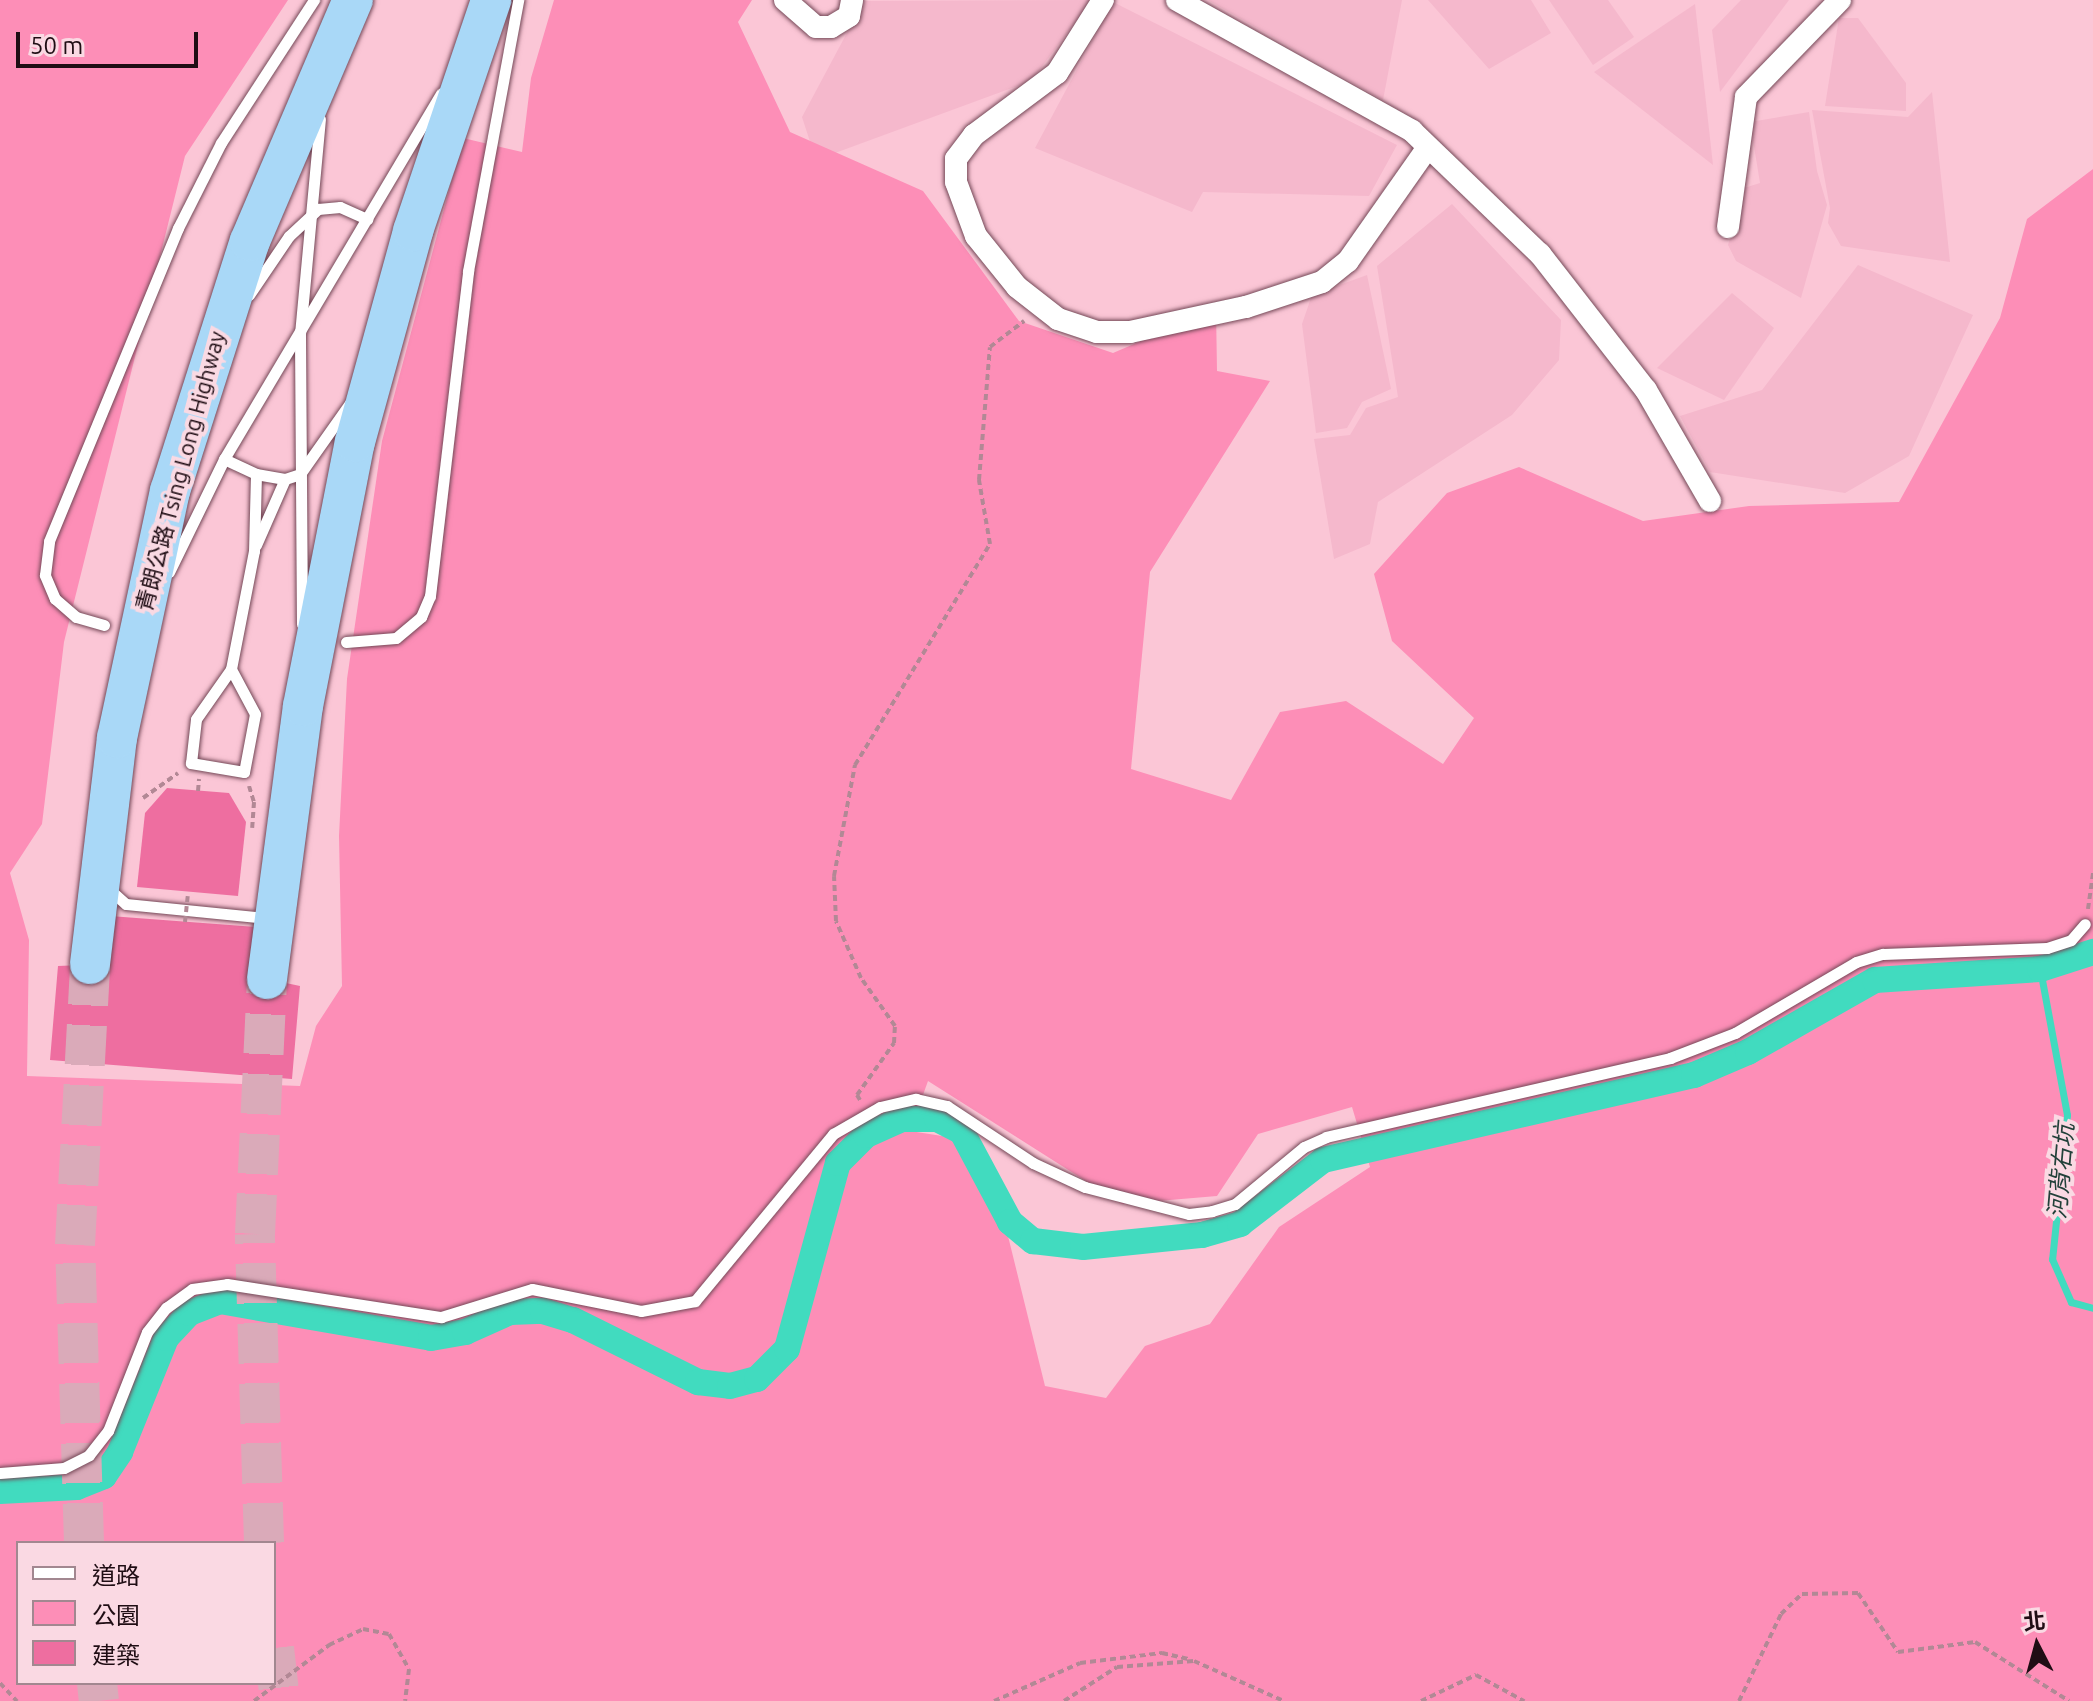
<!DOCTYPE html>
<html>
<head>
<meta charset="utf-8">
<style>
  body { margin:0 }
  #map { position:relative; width:2093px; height:1701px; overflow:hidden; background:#fbc6d6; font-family:Ubuntu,"Noto Sans TC",sans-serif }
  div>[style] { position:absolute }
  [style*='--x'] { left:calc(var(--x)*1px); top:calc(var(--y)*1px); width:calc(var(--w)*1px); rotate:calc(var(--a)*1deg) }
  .built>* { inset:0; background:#f5b8cc }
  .green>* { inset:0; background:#fd8eb7 }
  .stream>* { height:7px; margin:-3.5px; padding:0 3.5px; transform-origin:3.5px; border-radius:3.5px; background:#41dbbf }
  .canal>* { height:26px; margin:-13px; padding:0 13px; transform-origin:13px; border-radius:13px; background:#41dbbf }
  .building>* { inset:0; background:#ee6ea0 }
  .motorway-tunnel>* { height:40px; margin-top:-20px; transform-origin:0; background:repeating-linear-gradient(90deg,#daaab9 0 40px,transparent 0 60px) }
  .path>* { height:4px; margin-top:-2px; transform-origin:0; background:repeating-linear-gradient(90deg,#b28895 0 6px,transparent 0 10px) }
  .roads { filter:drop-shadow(0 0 2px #744857) drop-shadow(0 0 2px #744857) }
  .service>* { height:11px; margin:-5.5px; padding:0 5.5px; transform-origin:5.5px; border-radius:5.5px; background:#fff }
  .minor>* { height:22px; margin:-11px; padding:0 11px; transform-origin:11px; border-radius:11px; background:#fff }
  .motorway>* { height:40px; margin:-20px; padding:0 20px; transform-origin:20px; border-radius:20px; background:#a9d8f7 }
  .path-bridge>* { height:4px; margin-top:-2px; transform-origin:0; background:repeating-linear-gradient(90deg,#b28895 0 6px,transparent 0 10px) }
  span { translate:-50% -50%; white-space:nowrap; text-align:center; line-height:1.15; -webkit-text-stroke:8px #fad9e3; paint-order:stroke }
  .street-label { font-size:22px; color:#1f0d14 }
  .water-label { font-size:24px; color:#22413a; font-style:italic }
  .legend { position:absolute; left:16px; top:1541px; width:260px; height:144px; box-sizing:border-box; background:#fad9e3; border:2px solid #a28790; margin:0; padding:10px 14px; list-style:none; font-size:24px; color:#1f0d14 }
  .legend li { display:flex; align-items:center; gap:16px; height:40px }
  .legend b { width:40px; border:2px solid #a28790 }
  .north { position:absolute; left:1997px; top:1605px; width:80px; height:80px; -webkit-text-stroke:6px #fad9e3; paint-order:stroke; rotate:354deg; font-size:22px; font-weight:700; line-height:32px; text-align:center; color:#1f0d14 }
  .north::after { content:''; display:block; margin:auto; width:28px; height:36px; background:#1f0d14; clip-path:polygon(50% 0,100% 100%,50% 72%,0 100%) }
  .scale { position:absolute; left:16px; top:32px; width:182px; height:36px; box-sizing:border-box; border:4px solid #1f0d14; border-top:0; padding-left:10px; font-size:24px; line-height:28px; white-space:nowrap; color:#1f0d14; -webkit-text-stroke:6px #fad9e3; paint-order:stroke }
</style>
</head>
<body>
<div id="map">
  <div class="built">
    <i style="clip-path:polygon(1092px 0,1031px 81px,816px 160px,802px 117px,864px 1px)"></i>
    <i style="clip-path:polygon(1208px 0,1402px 0,1383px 100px)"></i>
    <i style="clip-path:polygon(1428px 0,1531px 0,1551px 33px,1489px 69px)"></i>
    <i style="clip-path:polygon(1549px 0,1608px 0,1634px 37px,1593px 65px)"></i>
    <i style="clip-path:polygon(1741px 0,1789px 0,1720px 92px,1712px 30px)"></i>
    <i style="clip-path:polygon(1113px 2px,1397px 145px,1369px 196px,1203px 192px,1192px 212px,1035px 148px)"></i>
    <i style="clip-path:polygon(1695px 4px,1713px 165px,1594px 72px)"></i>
    <i style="clip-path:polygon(1839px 18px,1858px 18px,1906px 83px,1906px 111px,1825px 106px)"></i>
    <i style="clip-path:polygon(1932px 92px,1950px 262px,1841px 246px,1828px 223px,1830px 208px,1812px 110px,1908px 117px)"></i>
    <i style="clip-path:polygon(1809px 112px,1817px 171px,1827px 205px,1801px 298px,1736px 261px,1728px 245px,1744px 188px,1760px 183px,1750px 122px)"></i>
    <i style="clip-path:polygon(1452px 204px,1561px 320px,1559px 360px,1512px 415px,1378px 502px,1370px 544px,1334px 559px,1314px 439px,1350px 435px,1366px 408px,1398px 397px,1377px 266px)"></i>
    <i style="clip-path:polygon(1858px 265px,1973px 315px,1909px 456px,1845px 493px,1710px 472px,1680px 416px,1762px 390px)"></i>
    <i style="clip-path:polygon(1367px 275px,1391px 389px,1362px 402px,1347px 428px,1316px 433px,1302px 324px,1312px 295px)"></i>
    <i style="clip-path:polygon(1732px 293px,1774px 328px,1724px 400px,1657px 368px)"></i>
  </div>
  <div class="green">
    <i style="clip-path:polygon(evenodd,0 0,288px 0,185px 156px,64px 642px,42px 824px,10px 873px,29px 940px,27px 1076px,300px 1086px,316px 1026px,342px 986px,339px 836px,347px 679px,382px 441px,463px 138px,522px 152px,531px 78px,554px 0,752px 0,738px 22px,790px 132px,923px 191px,1019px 321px,1113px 353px,1216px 309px,1217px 371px,1270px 381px,1150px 572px,1131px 769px,1231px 800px,1280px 712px,1346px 701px,1443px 764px,1474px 718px,1392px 641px,1374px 574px,1447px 493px,1519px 467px,1643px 521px,1749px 506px,1899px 502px,2000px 318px,2027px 219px,2093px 169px,2093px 1701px,0 1701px,0 0,928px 1081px,1122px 1204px,1217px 1196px,1258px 1134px,1352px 1107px,1370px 1167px,1279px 1227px,1210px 1324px,1145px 1346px,1106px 1398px,1045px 1386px,1008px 1236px,955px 1138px,910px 1131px,928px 1081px,0 0,18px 1543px,274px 1543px,274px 1683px,18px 1683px,18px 1543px)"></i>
  </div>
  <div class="stream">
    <i style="--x:2040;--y:969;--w:148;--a:79.5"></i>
    <i style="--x:2067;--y:1115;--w:145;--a:95.9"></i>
    <i style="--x:2052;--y:1259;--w:47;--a:66.2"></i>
    <i style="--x:2071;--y:1302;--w:23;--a:15"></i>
  </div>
  <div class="canal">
    <i style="--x:0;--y:1491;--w:77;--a:-3"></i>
    <i style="--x:77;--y:1487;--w:29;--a:-22"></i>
    <i style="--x:104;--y:1476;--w:29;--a:-56"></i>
    <i style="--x:120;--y:1452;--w:123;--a:-68"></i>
    <i style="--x:166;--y:1338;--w:34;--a:-47"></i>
    <i style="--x:189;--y:1313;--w:33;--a:-21"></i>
    <i style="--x:220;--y:1301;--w:214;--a:9.9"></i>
    <i style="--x:431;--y:1338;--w:35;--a:-10"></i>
    <i style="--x:465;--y:1332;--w:49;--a:-24"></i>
    <i style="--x:510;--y:1312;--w:33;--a:-2"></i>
    <i style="--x:543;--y:1311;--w:31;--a:17"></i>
    <i style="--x:573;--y:1320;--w:140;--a:26.4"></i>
    <i style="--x:698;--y:1382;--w:32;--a:7"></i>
    <i style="--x:730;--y:1386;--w:28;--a:-15"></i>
    <i style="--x:757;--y:1379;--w:42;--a:-45"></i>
    <i style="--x:787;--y:1349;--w:193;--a:-74.7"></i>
    <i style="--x:838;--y:1163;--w:40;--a:-45"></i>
    <i style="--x:866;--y:1135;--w:39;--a:-24"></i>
    <i style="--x:902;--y:1119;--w:35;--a:0"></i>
    <i style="--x:937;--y:1119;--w:28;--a:27"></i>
    <i style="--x:962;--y:1132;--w:102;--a:61.9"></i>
    <i style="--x:1010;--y:1222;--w:30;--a:40"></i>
    <i style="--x:1033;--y:1241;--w:50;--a:6.8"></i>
    <i style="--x:1083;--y:1247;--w:120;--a:-5.8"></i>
    <i style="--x:1202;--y:1235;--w:40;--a:-16"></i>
    <i style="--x:1240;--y:1224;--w:105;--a:-37.6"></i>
    <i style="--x:1323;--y:1160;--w:381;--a:-12.9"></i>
    <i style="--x:1694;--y:1075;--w:59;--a:-23.1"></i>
    <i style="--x:1748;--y:1052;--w:146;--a:-29.6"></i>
    <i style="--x:1875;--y:980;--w:165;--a:-3.8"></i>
    <i style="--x:2040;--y:969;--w:56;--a:-17.8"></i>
  </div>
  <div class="building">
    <i style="clip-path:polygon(167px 788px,229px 793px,246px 822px,238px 896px,137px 887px,145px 813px)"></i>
    <i style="clip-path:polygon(110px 916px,257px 927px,253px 976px,300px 986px,292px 1079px,50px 1060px,58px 966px,106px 964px)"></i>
  </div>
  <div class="motorway-tunnel">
    <i style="--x:84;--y:1543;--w:298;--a:-91.7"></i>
    <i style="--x:75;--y:1245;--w:281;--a:-86.9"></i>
    <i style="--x:264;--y:1543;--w:309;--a:-91.7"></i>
    <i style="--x:255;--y:1234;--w:255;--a:-87.3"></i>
    <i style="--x:274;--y:1648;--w:53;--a:83.5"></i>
    <i style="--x:97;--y:1683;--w:18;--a:84"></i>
  </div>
  <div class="path">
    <i style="--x:249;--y:786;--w:17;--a:73"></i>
    <i style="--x:254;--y:802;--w:26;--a:94"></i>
    <i style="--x:198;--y:791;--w:12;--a:-85"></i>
    <i style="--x:143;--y:798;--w:43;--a:-35.5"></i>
    <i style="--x:2088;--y:909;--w:37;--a:-82"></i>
    <i style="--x:860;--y:1100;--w:6;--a:-121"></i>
    <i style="--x:857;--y:1095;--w:64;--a:-54.6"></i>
    <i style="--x:894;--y:1043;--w:17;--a:-87"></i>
    <i style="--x:895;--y:1026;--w:59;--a:-125.3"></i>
    <i style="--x:861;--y:978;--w:62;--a:-113.7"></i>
    <i style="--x:836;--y:921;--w:45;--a:-92.5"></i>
    <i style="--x:834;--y:876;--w:113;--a:-79.3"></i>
    <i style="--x:855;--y:765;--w:259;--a:-58.6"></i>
    <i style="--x:990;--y:544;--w:65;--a:-99.8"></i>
    <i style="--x:979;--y:480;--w:133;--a:-85.3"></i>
    <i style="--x:990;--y:347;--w:43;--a:-37.4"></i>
    <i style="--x:0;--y:1683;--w:25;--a:47"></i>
    <i style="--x:254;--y:1701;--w:94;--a:-36.7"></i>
    <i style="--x:329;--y:1645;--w:38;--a:-25"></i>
    <i style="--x:363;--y:1629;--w:26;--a:11"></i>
    <i style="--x:389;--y:1634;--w:40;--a:60.3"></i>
    <i style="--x:409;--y:1669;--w:32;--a:97"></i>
    <i style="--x:994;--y:1701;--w:94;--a:-23.8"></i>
    <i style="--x:1080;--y:1663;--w:83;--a:-7"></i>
    <i style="--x:1162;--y:1653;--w:27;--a:13"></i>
    <i style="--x:1064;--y:1701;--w:63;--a:-32.7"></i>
    <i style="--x:1117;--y:1667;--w:77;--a:-4.5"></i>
    <i style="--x:1194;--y:1661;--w:98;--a:24"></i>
    <i style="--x:1421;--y:1701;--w:61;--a:-25.3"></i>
    <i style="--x:1476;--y:1675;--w:55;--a:28.4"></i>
    <i style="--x:1739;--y:1701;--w:97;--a:-64.2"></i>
    <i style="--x:1781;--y:1614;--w:29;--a:-44"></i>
    <i style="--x:1802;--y:1594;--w:56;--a:-1"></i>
    <i style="--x:1858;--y:1593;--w:71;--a:55.9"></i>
    <i style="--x:1898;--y:1652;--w:78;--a:-7.4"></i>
    <i style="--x:1975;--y:1642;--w:111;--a:32.1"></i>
  </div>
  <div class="roads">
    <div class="service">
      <i style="--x:249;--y:295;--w:71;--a:-55.9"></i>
      <i style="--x:289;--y:236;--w:40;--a:-43"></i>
      <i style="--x:318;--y:209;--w:22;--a:-5"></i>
      <i style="--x:340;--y:207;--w:30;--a:24"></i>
      <i style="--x:224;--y:459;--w:35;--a:25"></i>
      <i style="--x:256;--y:474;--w:29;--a:10"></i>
      <i style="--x:285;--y:479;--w:16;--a:-18"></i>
      <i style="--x:300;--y:474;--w:87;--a:-54.8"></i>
      <i style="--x:256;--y:545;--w:72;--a:-66.3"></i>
      <i style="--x:169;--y:572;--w:126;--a:-64"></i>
      <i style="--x:224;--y:459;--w:425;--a:-59.3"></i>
      <i style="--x:302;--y:624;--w:290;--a:-90.4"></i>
      <i style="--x:300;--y:334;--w:216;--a:-84.7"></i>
      <i style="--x:104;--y:625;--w:29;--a:-164"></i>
      <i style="--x:76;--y:617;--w:28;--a:-139"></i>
      <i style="--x:55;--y:599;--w:26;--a:-113"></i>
      <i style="--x:45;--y:575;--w:34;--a:-83"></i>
      <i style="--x:49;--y:541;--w:339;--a:-67.6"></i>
      <i style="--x:178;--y:228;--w:95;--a:-63.2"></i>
      <i style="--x:221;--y:143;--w:171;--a:-57"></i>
      <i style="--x:346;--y:642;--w:50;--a:-4.6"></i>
      <i style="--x:396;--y:638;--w:33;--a:-40"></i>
      <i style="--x:421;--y:617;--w:23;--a:-67"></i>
      <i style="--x:430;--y:596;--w:327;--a:-83.3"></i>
      <i style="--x:468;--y:271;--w:276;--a:-79.5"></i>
      <i style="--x:231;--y:669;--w:51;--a:61.9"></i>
      <i style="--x:255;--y:714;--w:59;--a:100.7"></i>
      <i style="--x:244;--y:772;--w:54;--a:-170.4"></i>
      <i style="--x:191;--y:763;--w:44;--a:-83.5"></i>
      <i style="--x:196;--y:719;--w:61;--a:-55"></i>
      <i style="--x:231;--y:669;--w:120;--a:-79"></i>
      <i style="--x:254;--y:551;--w:77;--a:-88.5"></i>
      <i style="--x:108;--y:888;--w:24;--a:42"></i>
      <i style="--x:126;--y:904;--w:132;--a:5.7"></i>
      <i style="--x:257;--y:917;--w:11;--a:-22"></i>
      <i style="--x:0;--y:1473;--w:64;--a:-4.5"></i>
      <i style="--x:64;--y:1468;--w:28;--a:-27"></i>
      <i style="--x:89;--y:1455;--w:31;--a:-52"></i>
      <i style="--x:108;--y:1431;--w:106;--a:-68.5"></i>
      <i style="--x:147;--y:1332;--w:31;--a:-52"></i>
      <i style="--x:166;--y:1308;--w:32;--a:-36"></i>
      <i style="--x:192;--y:1289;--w:35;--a:-8"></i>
      <i style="--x:227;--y:1284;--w:217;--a:8.8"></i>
      <i style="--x:441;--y:1317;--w:95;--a:-17.1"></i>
      <i style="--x:532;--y:1289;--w:111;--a:11.4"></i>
      <i style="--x:641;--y:1311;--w:55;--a:-10.5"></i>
      <i style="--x:695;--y:1301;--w:217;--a:-50.4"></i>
      <i style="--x:833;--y:1134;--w:54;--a:-29.9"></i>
      <i style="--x:880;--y:1107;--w:37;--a:-13"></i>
      <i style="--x:916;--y:1099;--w:32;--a:13"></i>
      <i style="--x:947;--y:1106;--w:103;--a:33.5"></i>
      <i style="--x:1033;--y:1163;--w:57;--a:24.8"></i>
      <i style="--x:1085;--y:1187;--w:107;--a:14.6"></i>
      <i style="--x:1189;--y:1214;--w:23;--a:-7"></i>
      <i style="--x:1212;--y:1211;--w:24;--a:-17"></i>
      <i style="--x:1235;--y:1204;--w:89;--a:-39.6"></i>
      <i style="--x:1304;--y:1147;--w:24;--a:-24"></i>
      <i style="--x:1326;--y:1137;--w:353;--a:-12.9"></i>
      <i style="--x:1670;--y:1058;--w:70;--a:-21"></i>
      <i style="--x:1735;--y:1033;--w:140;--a:-30.4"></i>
      <i style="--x:1856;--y:962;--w:28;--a:-17"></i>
      <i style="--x:1883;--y:954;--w:164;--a:-2.1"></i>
      <i style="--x:2047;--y:948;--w:25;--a:-18"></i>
      <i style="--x:2071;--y:940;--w:21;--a:-49"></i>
    </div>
    <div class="minor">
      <i style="--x:785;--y:0;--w:41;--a:41.1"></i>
      <i style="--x:816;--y:27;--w:15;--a:0"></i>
      <i style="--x:831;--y:27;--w:21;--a:-31"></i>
      <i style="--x:849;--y:16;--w:16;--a:-79"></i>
      <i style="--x:1103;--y:0;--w:86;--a:122.2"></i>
      <i style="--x:1057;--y:73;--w:104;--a:143.2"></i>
      <i style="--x:974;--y:135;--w:30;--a:127"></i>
      <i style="--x:956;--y:159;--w:23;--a:90"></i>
      <i style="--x:956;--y:182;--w:58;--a:69.7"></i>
      <i style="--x:976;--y:236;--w:65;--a:51.2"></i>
      <i style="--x:1017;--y:287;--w:52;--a:38"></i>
      <i style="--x:1058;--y:319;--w:41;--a:18.4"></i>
      <i style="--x:1097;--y:332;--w:33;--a:0"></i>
      <i style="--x:1130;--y:332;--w:119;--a:-12.2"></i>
      <i style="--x:1246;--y:307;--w:80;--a:-18.2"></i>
      <i style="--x:1322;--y:282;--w:33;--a:-39"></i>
      <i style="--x:1348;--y:261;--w:136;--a:-54.9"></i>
      <i style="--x:1177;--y:0;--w:269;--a:29.1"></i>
      <i style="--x:1412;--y:131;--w:178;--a:43.9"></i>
      <i style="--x:1540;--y:254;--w:172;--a:52.1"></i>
      <i style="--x:1646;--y:390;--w:128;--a:60"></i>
      <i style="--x:1728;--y:227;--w:131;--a:-82.1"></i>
      <i style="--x:1746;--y:97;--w:135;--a:-45.9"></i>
    </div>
    <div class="motorway">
      <i style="--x:90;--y:964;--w:228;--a:-83.2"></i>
      <i style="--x:117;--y:738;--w:253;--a:-77.9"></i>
      <i style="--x:170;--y:491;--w:262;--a:-72.3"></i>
      <i style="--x:250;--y:241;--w:262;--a:-66.9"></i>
      <i style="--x:267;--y:979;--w:275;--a:-82.5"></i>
      <i style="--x:303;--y:706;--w:269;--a:-78.9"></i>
      <i style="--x:355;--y:442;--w:219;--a:-74.6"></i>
      <i style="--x:413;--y:231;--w:244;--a:-71.3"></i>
    </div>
  </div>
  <div class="path-bridge">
    <i style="--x:185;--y:922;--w:30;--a:-84"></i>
  </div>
  <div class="street-label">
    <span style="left:180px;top:471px;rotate:-75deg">青朗公路 Tsing Long Highway</span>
  </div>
  <div class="water-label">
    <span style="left:2061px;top:1171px;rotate:-85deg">河背右坑</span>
  </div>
  <ul class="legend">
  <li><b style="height:10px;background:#fff"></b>道路</li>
  <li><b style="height:22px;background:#fd8eb7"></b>公園</li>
  <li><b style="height:22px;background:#ee6ea0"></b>建築</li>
  </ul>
  <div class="north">北</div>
  <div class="scale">50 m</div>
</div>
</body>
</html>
